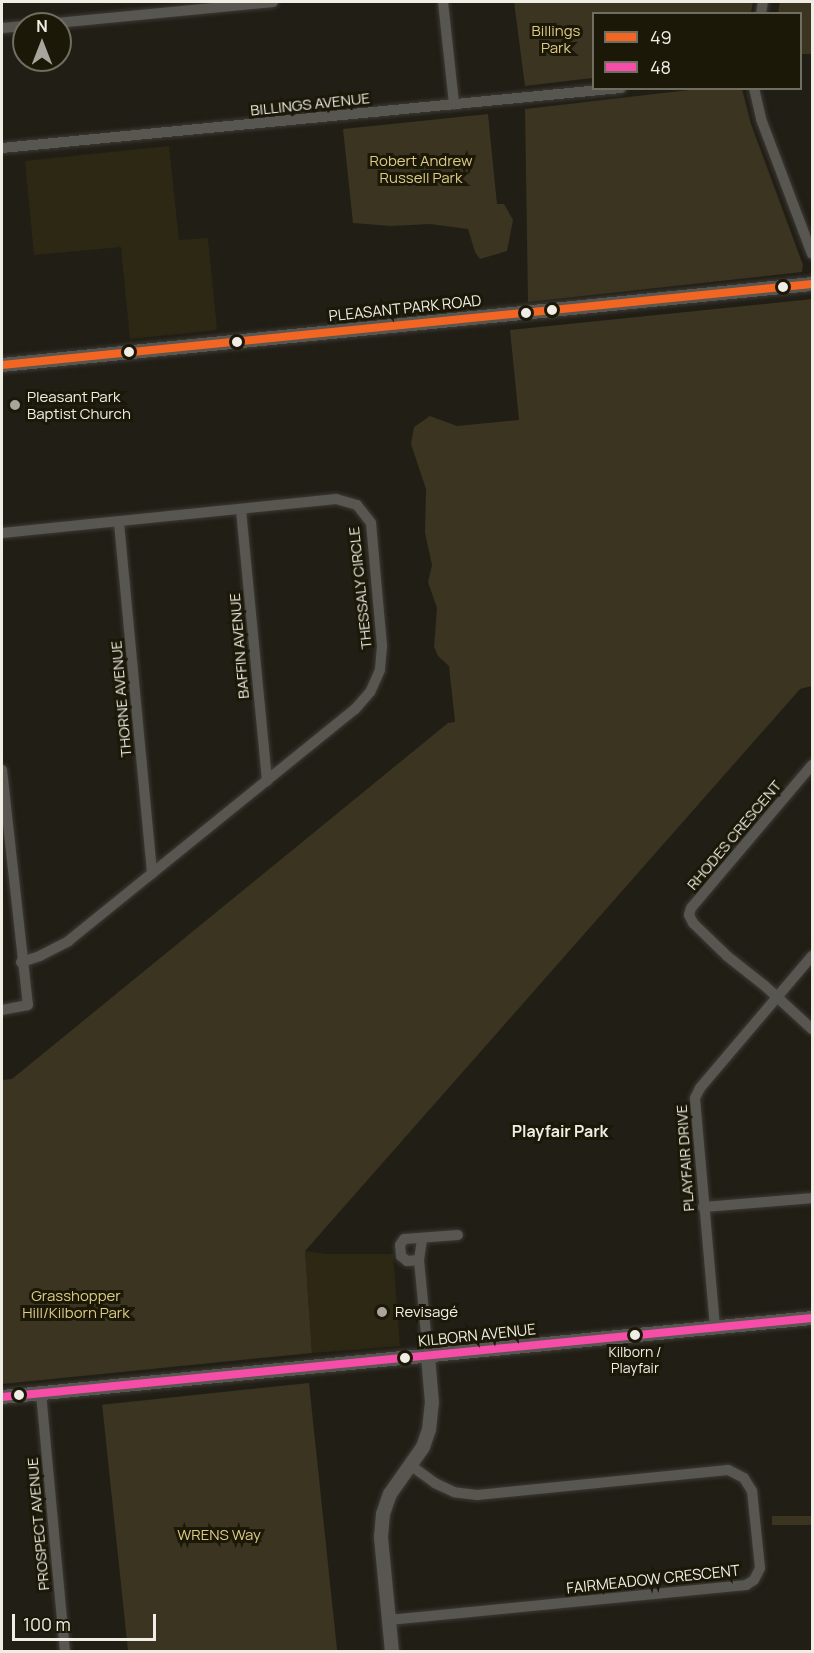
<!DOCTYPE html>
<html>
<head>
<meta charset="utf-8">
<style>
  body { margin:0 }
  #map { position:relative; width:814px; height:1653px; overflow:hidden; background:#211e16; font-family:Manrope,sans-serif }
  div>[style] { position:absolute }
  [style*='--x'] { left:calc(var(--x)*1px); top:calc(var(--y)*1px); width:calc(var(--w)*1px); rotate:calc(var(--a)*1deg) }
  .built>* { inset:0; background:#2d2813 }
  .green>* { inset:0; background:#3a3420; transform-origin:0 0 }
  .roads { filter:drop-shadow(0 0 2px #3c3a34) drop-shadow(0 0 2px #3c3a34) }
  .minor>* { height:10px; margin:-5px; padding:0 5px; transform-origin:5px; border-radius:5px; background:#585650 }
  .tertiary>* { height:14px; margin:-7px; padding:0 7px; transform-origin:7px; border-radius:7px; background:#585650 }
  .bus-1>* { height:8px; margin:-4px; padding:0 4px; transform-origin:4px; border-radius:4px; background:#f26522 }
  .bus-2>* { height:8px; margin:-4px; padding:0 4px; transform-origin:4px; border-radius:4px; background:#f54da8 }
  .dots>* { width:16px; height:16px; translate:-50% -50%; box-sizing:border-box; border:3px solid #1b1808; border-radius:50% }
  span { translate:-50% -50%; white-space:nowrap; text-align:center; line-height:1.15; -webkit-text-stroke:6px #1b1808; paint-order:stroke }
  .bus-label { font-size:14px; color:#f0eee4 }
  .park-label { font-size:15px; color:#dccb85 }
  .street-label { font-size:15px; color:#f0eee4 }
  .poi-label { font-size:15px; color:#f0eee4 }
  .left { translate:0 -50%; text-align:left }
  .neighbourhood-label { font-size:16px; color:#f0eee4; font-weight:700 }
  .frame { position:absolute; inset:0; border:3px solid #f0eee4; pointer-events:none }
  .legend { position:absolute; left:592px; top:12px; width:210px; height:78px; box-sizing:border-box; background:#1b1808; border:2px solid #706e60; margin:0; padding:8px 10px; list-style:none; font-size:18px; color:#f0eee4 }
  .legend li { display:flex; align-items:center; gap:12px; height:30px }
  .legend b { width:30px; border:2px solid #706e60 }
  .north { position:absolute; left:12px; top:12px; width:60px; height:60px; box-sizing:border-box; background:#1b1808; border:2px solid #706e60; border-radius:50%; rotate:0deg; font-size:16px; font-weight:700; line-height:24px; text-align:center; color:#f0eee4 }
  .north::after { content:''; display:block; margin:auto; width:21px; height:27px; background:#a8a59c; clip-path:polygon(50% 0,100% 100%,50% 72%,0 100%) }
  .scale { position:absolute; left:12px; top:1614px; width:144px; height:27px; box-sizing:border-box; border:3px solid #f0eee4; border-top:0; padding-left:8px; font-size:18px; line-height:21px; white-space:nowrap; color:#f0eee4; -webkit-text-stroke:4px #1b1808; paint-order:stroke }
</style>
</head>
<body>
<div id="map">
  <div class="built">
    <i style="clip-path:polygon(169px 146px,179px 240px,208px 238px,217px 330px,130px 339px,121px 247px,34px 255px,25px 161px)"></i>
    <i style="clip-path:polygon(305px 1251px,326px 1254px,393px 1254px,400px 1346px,312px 1353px)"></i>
  </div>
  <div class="green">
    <i style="clip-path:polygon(514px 2px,753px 2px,751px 13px,594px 14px,593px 78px,525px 86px)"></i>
    <i style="clip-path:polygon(780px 2px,812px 2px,812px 54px,801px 54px,800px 14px,778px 13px)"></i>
    <i style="clip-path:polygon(698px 89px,742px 89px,751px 124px,803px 265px,802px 272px,528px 302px,525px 109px)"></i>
    <i style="clip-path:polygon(488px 114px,497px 204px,504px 204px,513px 220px,507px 251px,480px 259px,475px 252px,468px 229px,430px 224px,391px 226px,353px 223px,343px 129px)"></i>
    <i style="clip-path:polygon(812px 299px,812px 686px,800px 689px,305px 1251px,312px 1353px,2px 1384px,2px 1080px,12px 1079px,448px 723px,455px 722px,449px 666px,438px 656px,434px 647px,437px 608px,428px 582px,432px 565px,425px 533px,426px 489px,411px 444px,414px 427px,430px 416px,457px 426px,519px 420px,510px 330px)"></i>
    <i style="left:309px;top:1383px;width:269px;height:208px;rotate:84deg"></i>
    <i style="left:812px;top:1516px;width:9px;height:40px;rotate:90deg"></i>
  </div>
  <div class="roads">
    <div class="minor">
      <i style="--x:443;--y:2;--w:103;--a:83.8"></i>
      <i style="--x:761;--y:14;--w:12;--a:-81"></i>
      <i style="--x:46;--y:24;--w:228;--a:-5.5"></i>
      <i style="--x:2;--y:28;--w:22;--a:-5"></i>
      <i style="--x:754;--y:88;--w:32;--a:77"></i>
      <i style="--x:761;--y:119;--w:144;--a:69.3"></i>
      <i style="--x:2;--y:148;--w:622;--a:-5.54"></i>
      <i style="--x:241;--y:510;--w:272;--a:84.5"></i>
      <i style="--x:119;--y:523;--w:352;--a:84.6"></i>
      <i style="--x:2;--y:533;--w:336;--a:-5.8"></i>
      <i style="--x:336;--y:499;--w:22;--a:16"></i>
      <i style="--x:357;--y:505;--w:23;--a:52"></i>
      <i style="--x:371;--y:523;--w:123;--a:84.9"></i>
      <i style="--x:382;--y:646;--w:24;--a:95"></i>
      <i style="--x:380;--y:670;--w:24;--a:114"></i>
      <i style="--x:370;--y:692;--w:23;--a:131"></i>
      <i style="--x:355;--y:709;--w:368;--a:141"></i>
      <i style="--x:69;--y:941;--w:33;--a:153"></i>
      <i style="--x:40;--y:956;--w:20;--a:162"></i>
      <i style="--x:812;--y:765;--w:187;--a:130.2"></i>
      <i style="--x:691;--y:908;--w:7;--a:106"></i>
      <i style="--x:689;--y:915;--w:9;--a:63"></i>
      <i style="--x:693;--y:923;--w:47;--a:44.1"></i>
      <i style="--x:727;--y:956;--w:48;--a:38.3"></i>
      <i style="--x:765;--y:986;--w:64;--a:42.5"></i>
      <i style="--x:2;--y:770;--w:236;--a:83.7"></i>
      <i style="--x:28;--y:1005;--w:26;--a:169"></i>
      <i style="--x:703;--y:1207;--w:109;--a:-4.7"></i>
      <i style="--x:422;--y:1239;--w:21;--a:98"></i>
      <i style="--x:419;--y:1260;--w:96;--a:84.6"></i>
      <i style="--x:419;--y:1260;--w:12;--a:175"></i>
      <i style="--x:407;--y:1261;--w:8;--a:-140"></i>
      <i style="--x:401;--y:1256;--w:11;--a:-95"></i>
      <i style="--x:400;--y:1245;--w:7;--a:-56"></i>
      <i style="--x:404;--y:1239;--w:54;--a:-4.2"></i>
      <i style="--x:715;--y:1327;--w:230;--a:-95"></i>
      <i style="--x:695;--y:1098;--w:11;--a:-63"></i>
      <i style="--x:700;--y:1088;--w:173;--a:-49.7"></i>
      <i style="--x:41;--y:1393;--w:260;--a:84.7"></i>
      <i style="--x:389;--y:1620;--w:359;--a:-5.6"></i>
      <i style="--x:746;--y:1585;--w:9;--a:-32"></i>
      <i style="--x:754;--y:1580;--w:13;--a:-63"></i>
      <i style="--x:760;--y:1568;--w:77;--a:-95.9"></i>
      <i style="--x:752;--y:1491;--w:15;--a:-122"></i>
      <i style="--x:744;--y:1478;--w:18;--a:-153"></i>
      <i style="--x:728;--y:1470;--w:252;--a:174.3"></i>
      <i style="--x:477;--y:1495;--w:23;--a:-173"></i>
      <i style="--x:454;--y:1492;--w:21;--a:-155"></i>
      <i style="--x:435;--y:1483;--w:32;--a:-144"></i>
    </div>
    <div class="tertiary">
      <i style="--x:2;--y:365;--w:814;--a:-5.71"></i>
      <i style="--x:2;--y:1397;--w:814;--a:-5.57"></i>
      <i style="--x:392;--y:1652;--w:116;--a:-95.5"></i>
      <i style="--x:381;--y:1537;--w:23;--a:-85"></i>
      <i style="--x:383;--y:1514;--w:21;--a:-71"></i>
      <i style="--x:390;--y:1494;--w:57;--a:-54.9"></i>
      <i style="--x:423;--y:1447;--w:18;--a:-71"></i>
      <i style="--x:429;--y:1430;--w:27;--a:-84"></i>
      <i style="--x:432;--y:1403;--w:47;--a:-94.9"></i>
    </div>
  </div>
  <div class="bus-1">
    <i style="--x:2;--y:365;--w:814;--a:-5.71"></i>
  </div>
  <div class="bus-2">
    <i style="--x:2;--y:1397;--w:814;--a:-5.57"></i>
  </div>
  <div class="dots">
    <i style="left:783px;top:287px;background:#f0eee4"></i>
    <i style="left:552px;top:310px;background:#f0eee4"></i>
    <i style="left:526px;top:313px;background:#f0eee4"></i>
    <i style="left:237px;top:342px;background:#f0eee4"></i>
    <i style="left:129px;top:352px;background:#f0eee4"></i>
    <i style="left:15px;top:405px;background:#a8a59c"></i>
    <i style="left:382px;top:1312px;background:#a8a59c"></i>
    <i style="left:635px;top:1335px;background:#f0eee4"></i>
    <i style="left:405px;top:1358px;background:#f0eee4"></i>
    <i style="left:19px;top:1395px;background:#f0eee4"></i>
  </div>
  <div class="bus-label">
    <span style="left:635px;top:1360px">Kilborn /<br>Playfair</span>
  </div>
  <div class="park-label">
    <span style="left:556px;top:39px">Billings<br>Park</span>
    <span style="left:421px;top:169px">Robert Andrew<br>Russell Park</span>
    <span style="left:76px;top:1304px">Grasshopper<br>Hill/Kilborn Park</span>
    <span style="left:219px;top:1535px">WRENS Way</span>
  </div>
  <div class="street-label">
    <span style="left:310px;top:104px;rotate:-6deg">BILLINGS AVENUE</span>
    <span style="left:405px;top:308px;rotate:-6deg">PLEASANT PARK ROAD</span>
    <span style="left:360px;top:588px;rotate:-96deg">THESSALY CIRCLE</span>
    <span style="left:239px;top:646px;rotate:-95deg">BAFFIN AVENUE</span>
    <span style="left:121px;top:699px;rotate:-95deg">THORNE AVENUE</span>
    <span style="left:734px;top:835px;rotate:-50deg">RHODES CRESCENT</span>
    <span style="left:685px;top:1158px;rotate:-94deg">PLAYFAIR DRIVE</span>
    <span style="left:477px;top:1335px;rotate:-6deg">KILBORN AVENUE</span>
    <span style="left:38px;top:1524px;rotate:-95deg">PROSPECT AVENUE</span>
    <span style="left:653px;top:1579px;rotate:-6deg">FAIRMEADOW CRESCENT</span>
  </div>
  <div class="poi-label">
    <span class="left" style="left:27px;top:405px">Pleasant Park<br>Baptist Church</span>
    <span class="left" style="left:395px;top:1312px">Revisagé</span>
  </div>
  <div class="neighbourhood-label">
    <span style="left:560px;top:1131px">Playfair Park</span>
  </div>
  <div class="frame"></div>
  <ul class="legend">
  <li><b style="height:8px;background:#f26522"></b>49</li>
  <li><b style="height:8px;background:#f54da8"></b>48</li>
  </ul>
  <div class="north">N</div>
  <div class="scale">100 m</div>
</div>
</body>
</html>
